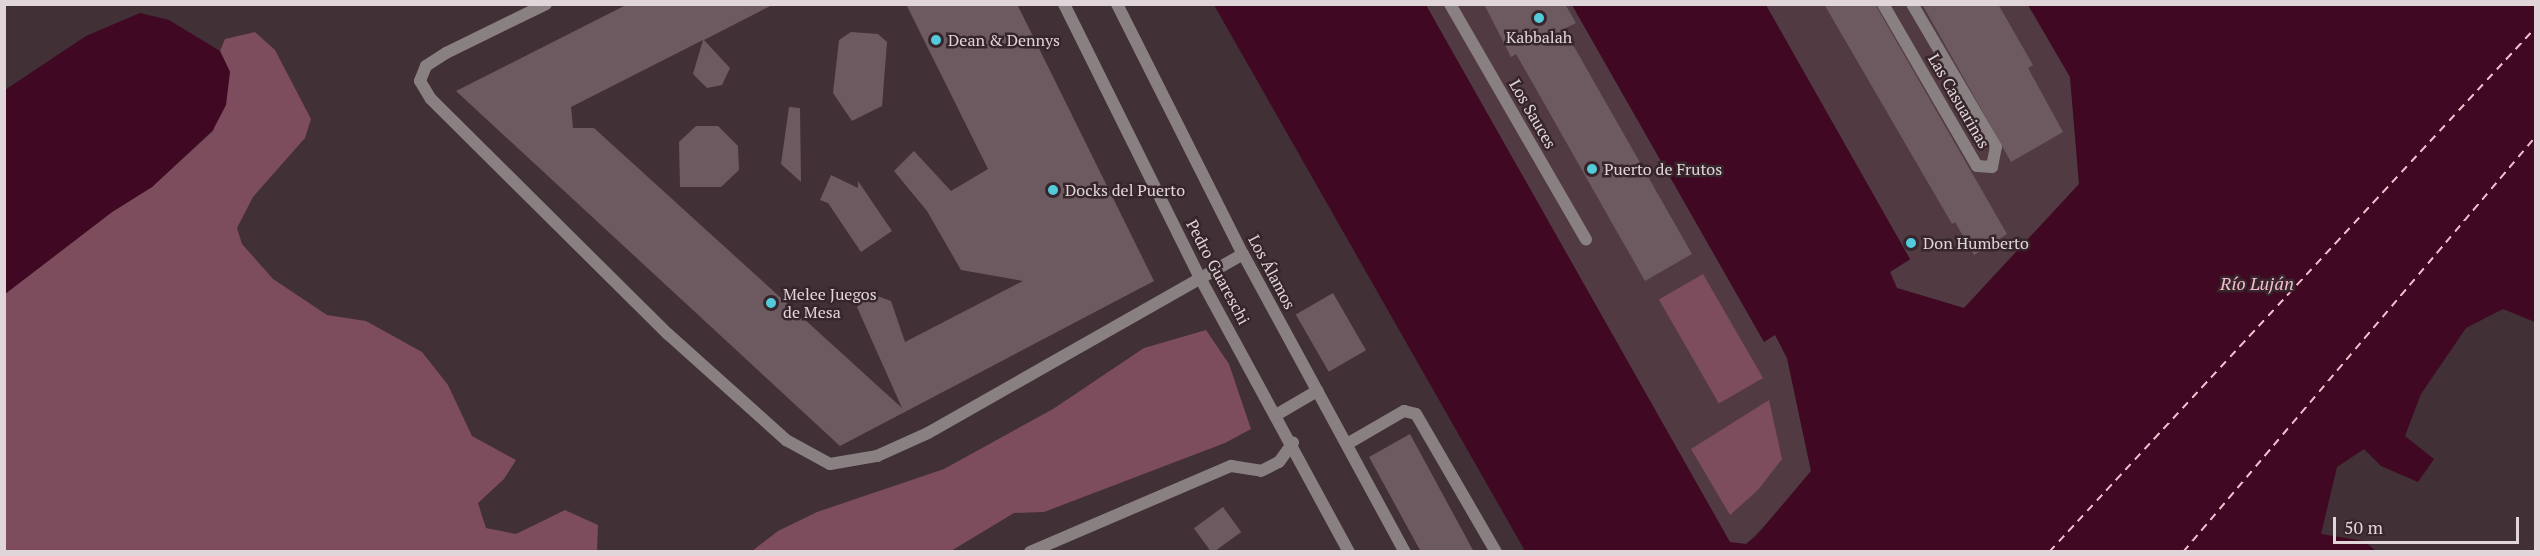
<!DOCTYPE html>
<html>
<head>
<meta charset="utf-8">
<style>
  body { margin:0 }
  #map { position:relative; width:2540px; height:556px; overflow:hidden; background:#413035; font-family:"PT Serif",serif }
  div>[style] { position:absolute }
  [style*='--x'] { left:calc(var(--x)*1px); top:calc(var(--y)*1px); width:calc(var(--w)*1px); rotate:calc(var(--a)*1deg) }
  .built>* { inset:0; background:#513a41 }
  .green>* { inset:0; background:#7d4c5d; transform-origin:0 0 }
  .water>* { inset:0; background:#400822 }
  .ferry>* { height:1.5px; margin-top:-0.75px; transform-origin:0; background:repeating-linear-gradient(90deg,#f7bdcf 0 8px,transparent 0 14px) }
  .building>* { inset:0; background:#6d5a60; transform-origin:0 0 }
  .lane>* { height:12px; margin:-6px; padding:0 6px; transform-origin:6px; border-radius:6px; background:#898082 }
  .street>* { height:12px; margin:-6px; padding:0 6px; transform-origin:6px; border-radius:6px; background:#898082 }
  .dots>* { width:16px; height:16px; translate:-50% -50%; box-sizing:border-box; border:3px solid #36262b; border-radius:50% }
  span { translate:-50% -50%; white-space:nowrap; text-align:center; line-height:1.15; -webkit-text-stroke:5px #36262b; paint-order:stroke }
  .poi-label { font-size:16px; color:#e0d5d8 }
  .left { translate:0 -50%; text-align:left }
  .street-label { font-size:16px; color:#e0d5d8 }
  .water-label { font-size:18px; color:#f7bdcf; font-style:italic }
  .frame { position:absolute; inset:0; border:6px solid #e0d5d8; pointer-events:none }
  .scale { position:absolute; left:2333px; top:517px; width:186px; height:27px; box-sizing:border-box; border:3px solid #e0d5d8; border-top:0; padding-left:8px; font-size:18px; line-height:21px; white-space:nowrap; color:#e0d5d8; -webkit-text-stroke:4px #36262b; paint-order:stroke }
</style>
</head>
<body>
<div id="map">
  <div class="built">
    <i style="clip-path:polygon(1426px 5px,1572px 5px,1764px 342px,1775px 334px,1787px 358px,1811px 471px,1798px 492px,1746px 544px,1729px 542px)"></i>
    <i style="clip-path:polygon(1766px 5px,2028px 5px,2070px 77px,2079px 184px,1964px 308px,1897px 288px,1890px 272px,1910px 260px)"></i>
  </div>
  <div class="green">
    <i style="clip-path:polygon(255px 32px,275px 50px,311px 119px,305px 138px,253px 197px,237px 228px,242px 244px,273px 279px,327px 315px,366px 321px,422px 352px,448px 385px,472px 436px,516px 460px,504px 479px,478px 503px,486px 528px,516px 534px,565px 510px,598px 525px,597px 552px,5px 552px,5px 294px,112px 212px,152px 187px,213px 131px,230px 72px,220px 51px,225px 39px)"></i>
    <i style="left:1703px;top:274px;width:120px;height:51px;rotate:60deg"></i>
    <i style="clip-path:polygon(1206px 330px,1229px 364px,1251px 429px,1225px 443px,1044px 512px,1014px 513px,951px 551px,752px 551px,778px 531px,817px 512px,944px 469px,1053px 409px,1144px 348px)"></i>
    <i style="clip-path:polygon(1769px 400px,1782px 459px,1758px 490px,1730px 515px,1691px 449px)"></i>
  </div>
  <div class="water">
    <i style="clip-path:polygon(1214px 5px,1426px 5px,1730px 542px,1746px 544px,1756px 536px,1811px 471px,1787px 358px,1775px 335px,1764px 342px,1572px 5px,1766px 5px,1910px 259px,1890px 272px,1897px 288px,1964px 308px,2079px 184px,2070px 77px,2028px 5px,2535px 5px,2535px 322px,2503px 309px,2466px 328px,2421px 394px,2405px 436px,2434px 459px,2418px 482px,2381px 466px,2364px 449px,2337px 467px,2321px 534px,2364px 541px,2376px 551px,1525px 551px)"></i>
    <i style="clip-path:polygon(140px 13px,169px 20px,220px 51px,230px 72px,226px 105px,213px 130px,152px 187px,112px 212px,5px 294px,5px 90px,86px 36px)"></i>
  </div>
  <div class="ferry">
    <i style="--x:2049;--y:552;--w:716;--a:-47.15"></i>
    <i style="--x:2183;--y:552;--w:546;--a:-49.68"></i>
  </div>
  <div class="building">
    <i style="clip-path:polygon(628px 4px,774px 4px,704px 40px,730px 68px,722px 85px,707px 88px,693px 74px,703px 40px,571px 107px,573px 128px,594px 128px,902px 408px,857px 307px,872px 294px,891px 301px,905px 342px,1023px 281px,961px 270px,927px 211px,894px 171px,914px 151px,951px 191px,988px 169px,906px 4px,1017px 4px,1154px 281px,840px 446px,456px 91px)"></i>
    <i style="clip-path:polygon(1484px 4px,1565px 4px,1576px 23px,1564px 29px,1692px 254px,1645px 281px,1516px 54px,1511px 57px)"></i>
    <i style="clip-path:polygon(1824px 4px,1875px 4px,2007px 234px,1974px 255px,1955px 222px,1952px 224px)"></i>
    <i style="clip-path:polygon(1922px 4px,1998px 4px,2033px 65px,2028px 68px,2063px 132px,2011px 162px)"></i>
    <i style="clip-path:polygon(851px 32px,878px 34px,887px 42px,882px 106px,852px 121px,833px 93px,839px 40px)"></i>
    <i style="clip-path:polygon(789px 107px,800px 108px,801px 182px,781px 164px)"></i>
    <i style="clip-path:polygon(696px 126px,718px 126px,738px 146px,739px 170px,721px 187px,680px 187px,679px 142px)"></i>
    <i style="clip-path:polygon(831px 175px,858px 188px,858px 181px,892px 231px,861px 252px,828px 203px,820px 200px)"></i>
    <i style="left:1333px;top:293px;width:66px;height:43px;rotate:60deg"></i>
    <i style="clip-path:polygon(1410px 434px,1474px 552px,1421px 552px,1369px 457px)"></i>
    <i style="left:1223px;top:507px;width:31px;height:36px;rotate:54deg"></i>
  </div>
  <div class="lane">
    <i style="--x:546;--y:4;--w:111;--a:153.9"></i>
    <i style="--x:446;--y:53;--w:24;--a:147"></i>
    <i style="--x:426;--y:66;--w:16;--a:112"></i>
    <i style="--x:420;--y:81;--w:21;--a:59"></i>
    <i style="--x:431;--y:99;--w:334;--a:44.8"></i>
    <i style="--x:668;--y:334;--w:159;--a:41.9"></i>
    <i style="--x:786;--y:440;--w:50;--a:28.6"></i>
    <i style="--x:830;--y:464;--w:48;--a:-9.7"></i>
    <i style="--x:877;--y:456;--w:56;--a:-24.3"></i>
    <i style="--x:928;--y:433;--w:362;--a:-29.6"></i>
    <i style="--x:1450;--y:4;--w:272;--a:60"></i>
    <i style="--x:1347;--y:444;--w:66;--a:-30.1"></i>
    <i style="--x:1404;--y:411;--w:12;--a:14"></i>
    <i style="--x:1416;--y:414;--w:160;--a:59.9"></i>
    <i style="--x:1030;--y:552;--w:219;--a:-23.2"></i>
    <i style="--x:1231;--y:466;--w:30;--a:9"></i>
    <i style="--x:1261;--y:471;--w:20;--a:-27"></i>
    <i style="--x:1279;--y:462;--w:24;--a:-54"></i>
  </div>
  <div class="street">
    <i style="--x:1064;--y:4;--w:304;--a:63.6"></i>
    <i style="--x:1199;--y:276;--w:314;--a:61.5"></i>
    <i style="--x:1117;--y:4;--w:280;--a:63.3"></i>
    <i style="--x:1243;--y:254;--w:339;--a:61.5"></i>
    <i style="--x:1883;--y:4;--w:187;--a:59.9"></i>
    <i style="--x:1977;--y:166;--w:15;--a:4"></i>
    <i style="--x:1992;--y:167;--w:20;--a:-79"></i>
    <i style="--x:1996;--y:147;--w:166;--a:-120.4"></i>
    <i style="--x:1276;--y:415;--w:48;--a:-30.3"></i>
  </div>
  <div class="dots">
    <i style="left:1539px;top:18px;background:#53cbdb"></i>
    <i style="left:936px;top:40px;background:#53cbdb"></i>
    <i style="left:1592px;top:169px;background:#53cbdb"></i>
    <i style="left:1053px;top:190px;background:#53cbdb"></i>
    <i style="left:1911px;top:243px;background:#53cbdb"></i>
    <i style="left:771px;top:303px;background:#53cbdb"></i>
  </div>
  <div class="poi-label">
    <span style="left:1539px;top:37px">Kabbalah</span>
    <span class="left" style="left:948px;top:40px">Dean &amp; Dennys</span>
    <span class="left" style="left:1604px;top:169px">Puerto de Frutos</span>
    <span class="left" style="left:1065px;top:190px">Docks del Puerto</span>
    <span class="left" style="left:1923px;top:243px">Don Humberto</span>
    <span class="left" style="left:783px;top:303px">Melee Juegos<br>de Mesa</span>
  </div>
  <div class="street-label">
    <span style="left:1959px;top:101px;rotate:60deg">Las Casuarinas</span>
    <span style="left:1533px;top:114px;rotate:60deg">Los Sauces</span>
    <span style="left:1218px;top:272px;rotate:62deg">Pedro Guareschi</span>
    <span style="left:1272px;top:272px;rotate:62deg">Los Álamos</span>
  </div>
  <div class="water-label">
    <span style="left:2257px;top:283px">Río Luján</span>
  </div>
  <div class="frame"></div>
  <div class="scale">50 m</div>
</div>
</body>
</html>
